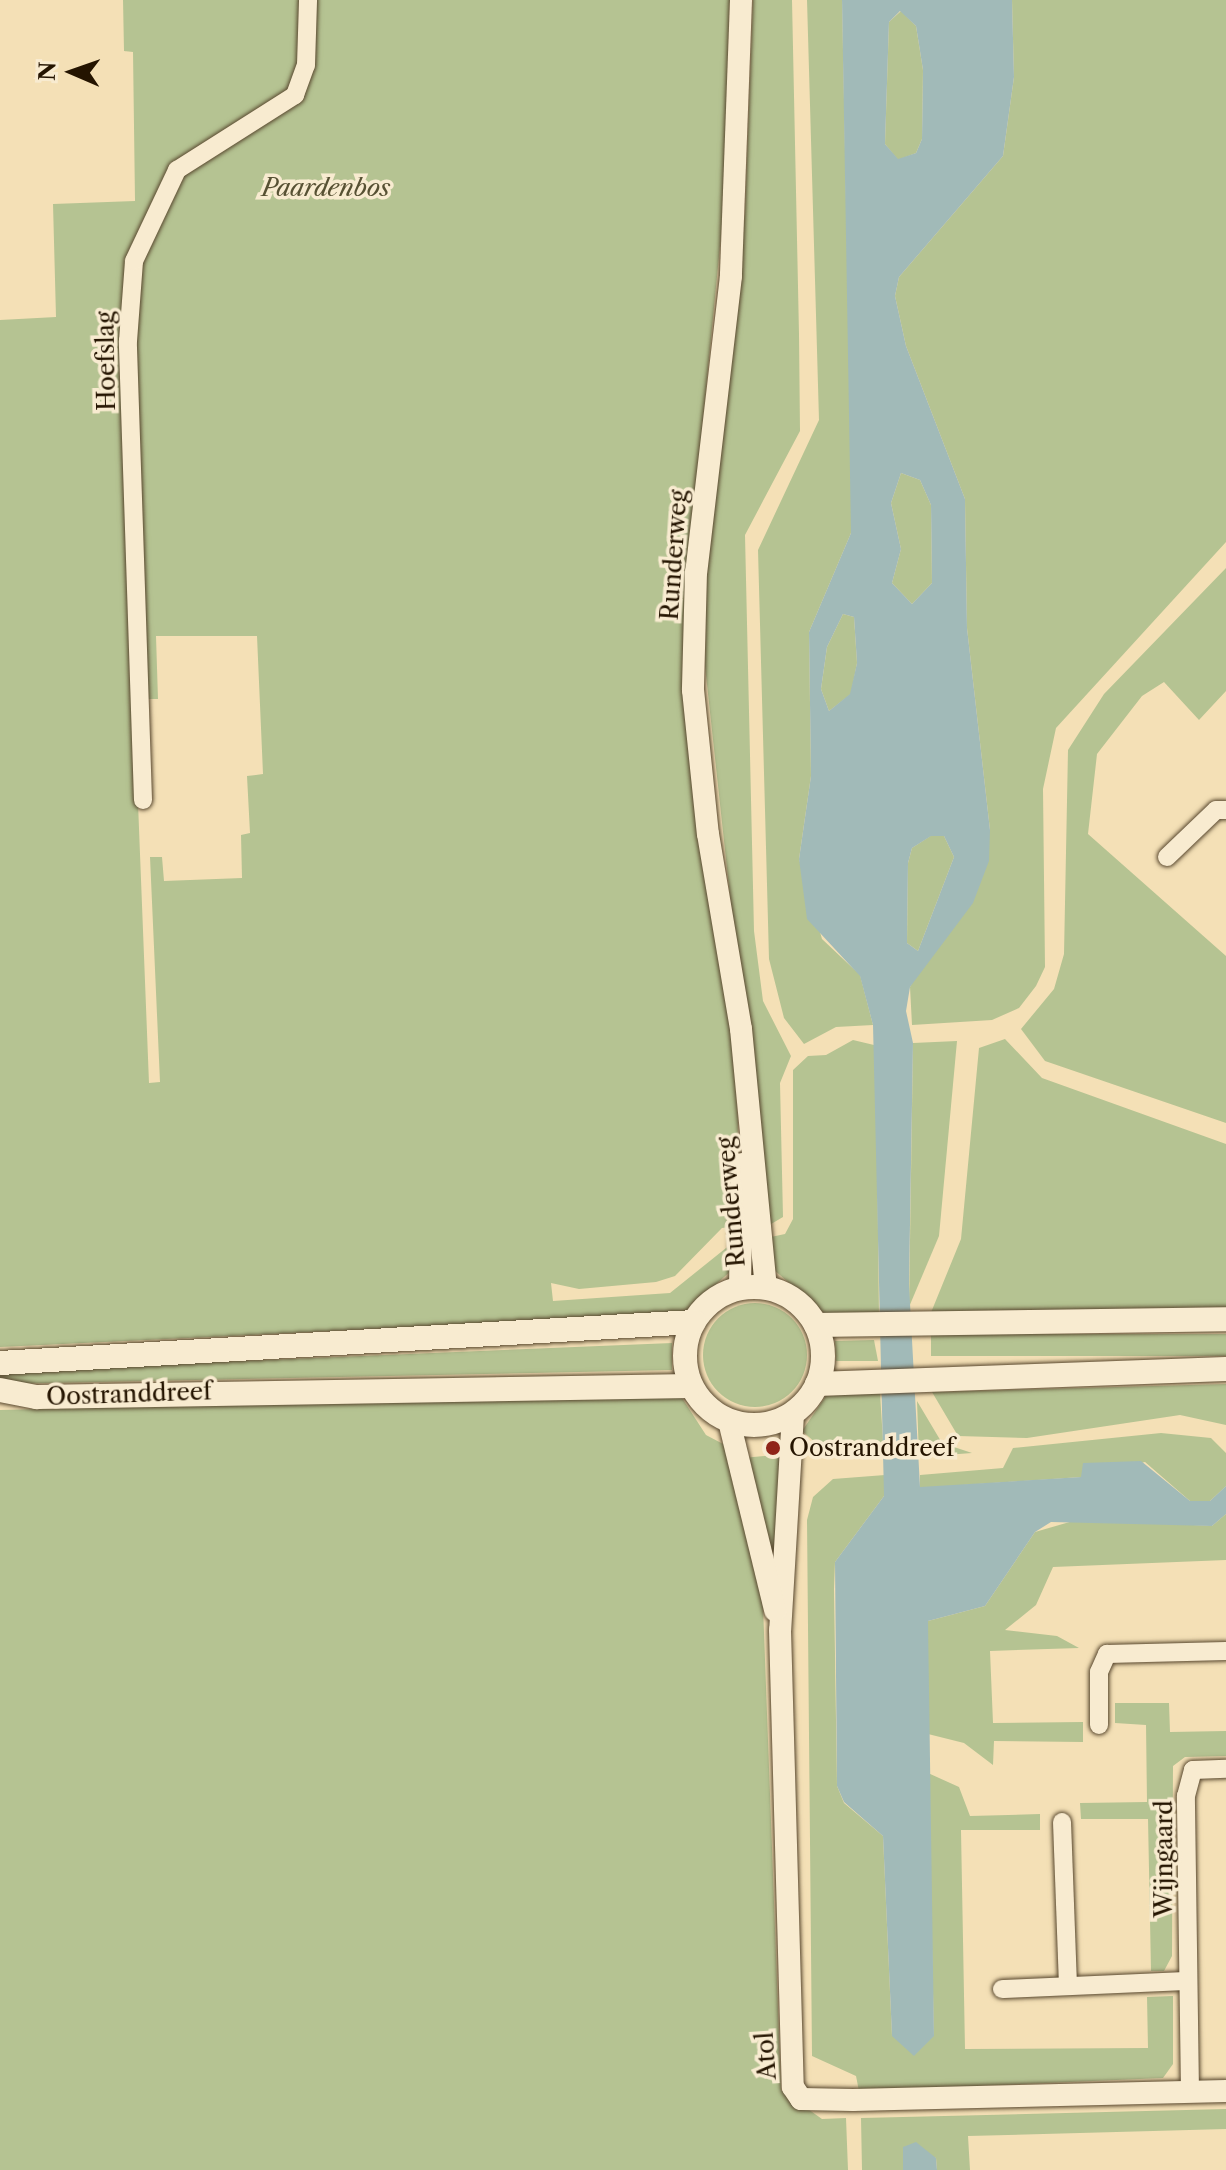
<!DOCTYPE html>
<html>
<head>
<meta charset="utf-8">
<style>
  body { margin:0 }
  #map { position:relative; width:1226px; height:2170px; overflow:hidden; background:#f4e0b6; font-family:"Libre Caslon Text",serif }
  div>[style] { position:absolute }
  [style*='--x'] { left:calc(var(--x)*1px); top:calc(var(--y)*1px); width:calc(var(--w)*1px); rotate:calc(var(--a)*1deg) }
  .green>* { inset:0; background:#b5c392; transform-origin:0 0 }
  .round { border-radius:50% }
  .water>* { inset:0; background:#a1bab8 }
  .roads { filter:drop-shadow(0 0 2px #58472e) drop-shadow(0 0 2px #58472e) }
  .minor>* { height:18px; margin:-9px; padding:0 9px; transform-origin:9px; border-radius:9px; background:#f8ebd0 }
  .tertiary>* { height:22px; margin:-11px; padding:0 11px; transform-origin:11px; border-radius:11px; background:#f8ebd0 }
  .secondary>* { height:24px; margin:-12px; padding:0 12px; transform-origin:12px; border-radius:12px; background:#f8ebd0 }
  .secondary>.ring { margin:-12px; padding:0; box-sizing:content-box; background:none; border:24px solid #f8ebd0; border-radius:50% }
  .dots>* { width:22px; height:22px; translate:-50% -50%; box-sizing:border-box; border:4px solid #f8ebd0; border-radius:50% }
  span { translate:-50% -50%; white-space:nowrap; text-align:center; line-height:1.15; -webkit-text-stroke:7px #f8ebd0; paint-order:stroke }
  .park-label { font-size:24px; color:#575133; font-style:italic }
  .street-label { font-size:24px; color:#241400 }
  .poi-label { font-size:24px; color:#241400 }
  .left { translate:0 -50%; text-align:left }
  .north { position:absolute; left:32px; top:32px; width:80px; height:80px; -webkit-text-stroke:6px #f8ebd0; paint-order:stroke; rotate:272deg; font-size:22px; font-weight:700; line-height:32px; text-align:center; color:#241400 }
  .north::after { content:''; display:block; margin:auto; width:28px; height:36px; background:#241400; clip-path:polygon(50% 0,100% 100%,50% 72%,0 100%) }
</style>
</head>
<body>
<div id="map">
  <div class="green">
    <i style="clip-path:polygon(evenodd,123px 0,730px 0,724px 205px,691px 543px,738px 1119px,736px 1226px,722px 1228px,675px 1276px,656px 1282px,579px 1289px,551px 1283px,553px 1301px,670px 1293px,736px 1240px,733px 1269px,683px 1314px,0 1347px,0 320px,56px 317px,53px 204px,135px 201px,133px 52px,124px 51px,123px 0,156px 636px,257px 636px,263px 774px,247px 776px,250px 833px,241px 835px,242px 878px,164px 881px,162px 857px,150px 857px,160px 1082px,149px 1083px,138px 803px,146px 699px,158px 699px,156px 636px)"></i>
    <i style="clip-path:polygon(753px 0,792px 0,799px 334px,800px 431px,745px 535px,754px 931px,763px 1001px,791px 1056px,780px 1083px,783px 1217px,766px 1227px,705px 666px,707px 557px,745px 213px)"></i>
    <i style="clip-path:polygon(807px 0,842px 0,852px 499px,851px 533px,809px 632px,811px 776px,799px 859px,822px 939px,860px 975px,873px 1025px,836px 1027px,804px 1044px,784px 1018px,769px 959px,758px 550px,819px 420px)"></i>
    <i style="clip-path:polygon(1012px 0,1226px 0,1226px 542px,1056px 728px,1043px 789px,1045px 967px,1036px 986px,1019px 1008px,992px 1020px,912px 1025px,910px 987px,990px 830px,967px 628px,965px 499px,906px 346px,895px 296px,899px 277px,1003px 156px,1014px 77px)"></i>
    <i style="clip-path:polygon(901px 11px,916px 26px,923px 70px,922px 139px,916px 153px,898px 160px,885px 144px,889px 22px)"></i>
    <i style="clip-path:polygon(901px 473px,920px 480px,931px 505px,932px 583px,912px 604px,892px 583px,901px 549px,891px 503px)"></i>
    <i style="clip-path:polygon(1226px 568px,1226px 691px,1199px 720px,1164px 682px,1142px 696px,1097px 754px,1088px 834px,1226px 956px,1226px 1123px,1045px 1061px,1021px 1029px,1054px 989px,1064px 954px,1068px 750px,1104px 694px)"></i>
    <i style="clip-path:polygon(843px 614px,854px 617px,857px 663px,851px 694px,829px 711px,821px 689px,827px 647px)"></i>
    <i style="clip-path:polygon(932px 835px,944px 836px,954px 857px,918px 951px,907px 943px,908px 863px,912px 848px)"></i>
    <i style="clip-path:polygon(1005px 1039px,1042px 1078px,1226px 1144px,1226px 1307px,930px 1315px,961px 1239px,979px 1048px)"></i>
    <i style="clip-path:polygon(853px 1040px,874px 1045px,876px 1061px,879px 1317px,824px 1313px,773px 1269px,766px 1238px,785px 1234px,793px 1219px,793px 1070px,808px 1056px,826px 1055px)"></i>
    <i style="clip-path:polygon(957px 1041px,939px 1236px,909px 1307px,913px 1043px)"></i>
    <i class="round" style="left:703px;top:1303px;width:104px;height:104px"></i>
    <i style="left:1226px;top:1334px;width:22px;height:295px;rotate:90deg"></i>
    <i style="clip-path:polygon(874px 1340px,878px 1361px,836px 1361px,835px 1341px)"></i>
    <i style="clip-path:polygon(672px 1343px,672px 1370px,0 1384px,0 1371px)"></i>
    <i style="clip-path:polygon(1226px 1384px,1226px 1425px,1180px 1415px,1027px 1438px,958px 1436px,932px 1392px)"></i>
    <i style="clip-path:polygon(880px 1393px,884px 1457px,831px 1456px,802px 1431px,826px 1396px)"></i>
    <i style="clip-path:polygon(665px 1394px,682px 1398px,706px 1435px,725px 1445px,762px 1579px,781px 2090px,822px 2119px,846px 2118px,848px 2170px,0 2170px,0 1410px)"></i>
    <i style="clip-path:polygon(917px 1401px,942px 1443px,972px 1453px,919px 1457px)"></i>
    <i style="clip-path:polygon(1161px 1433px,1211px 1438px,1226px 1453px,1226px 1486px,1210px 1501px,1190px 1501px,1145px 1462px,1081px 1477px,920px 1488px,920px 1475px,1003px 1468px,1013px 1448px)"></i>
    <i style="clip-path:polygon(785px 1454px,777px 1558px,771px 1559px,743px 1458px)"></i>
    <i style="clip-path:polygon(885px 1475px,884px 1496px,835px 1562px,834px 1589px,837px 1786px,844px 1803px,883px 1836px,892px 2036px,934px 2036px,928px 1773px,959px 1787px,970px 1816px,1040px 1814px,1040px 1830px,961px 1830px,965px 2049px,1148px 2048px,1147px 1997px,1173px 1996px,1173px 2064px,1163px 2078px,859px 2091px,856px 2076px,812px 2056px,807px 1520px,813px 1497px,833px 1479px)"></i>
    <i style="clip-path:polygon(1226px 1514px,1226px 1560px,1053px 1567px,1036px 1605px,1005px 1630px,1057px 1636px,1079px 1648px,990px 1651px,993px 1723px,1083px 1722px,1083px 1742px,994px 1741px,993px 1765px,964px 1743px,928px 1734px,928px 1621px,985px 1606px,1035px 1532px,1080px 1519px,1212px 1526px)"></i>
    <i style="clip-path:polygon(1115px 1703px,1169px 1703px,1170px 1732px,1226px 1731px,1226px 1756px,1185px 1757px,1173px 1766px,1172px 1956px,1164px 1971px,1151px 1971px,1148px 1819px,1081px 1819px,1080px 1803px,1147px 1802px,1146px 1725px,1115px 1723px)"></i>
    <i style="clip-path:polygon(1226px 2109px,1226px 2129px,968px 2136px,970px 2170px,937px 2170px,936px 2158px,903px 2147px,903px 2170px,862px 2170px,861px 2118px)"></i>
  </div>
  <div class="water">
    <i style="clip-path:polygon(evenodd,842px 0,1012px 0,1014px 77px,1003px 156px,899px 277px,895px 296px,906px 346px,965px 499px,967px 628px,990px 830px,989px 861px,973px 903px,910px 987px,906px 1011px,913px 1043px,909px 1285px,920px 1487px,1081px 1477px,1083px 1463px,1141px 1461px,1190px 1501px,1210px 1501px,1226px 1486px,1226px 1514px,1212px 1526px,1051px 1522px,1035px 1532px,985px 1606px,928px 1621px,934px 2036px,914px 2056px,892px 2036px,883px 1836px,844px 1802px,837px 1786px,835px 1562px,884px 1496px,873px 1025px,860px 976px,807px 919px,799px 859px,811px 776px,809px 632px,851px 533px,842px 0,900px 11px,916px 26px,923px 70px,922px 139px,916px 153px,898px 159px,885px 144px,889px 22px,900px 11px,842px 0,901px 473px,920px 480px,931px 505px,932px 583px,912px 604px,892px 583px,901px 549px,891px 503px,901px 473px,842px 0,843px 614px,854px 617px,857px 663px,850px 694px,829px 711px,821px 689px,827px 647px,843px 614px,842px 0,931px 836px,944px 836px,954px 857px,918px 951px,907px 943px,908px 863px,912px 848px,931px 836px)"></i>
    <i style="clip-path:polygon(916px 2142px,936px 2158px,937px 2170px,903px 2170px,903px 2147px)"></i>
  </div>
  <div class="roads">
    <div class="minor">
      <i style="--x:143;--y:800;--w:459;--a:-91.9"></i>
      <i style="--x:128;--y:341;--w:80;--a:-85.7"></i>
      <i style="--x:134;--y:261;--w:101;--a:-64.7"></i>
      <i style="--x:177;--y:170;--w:140;--a:-32.4"></i>
      <i style="--x:295;--y:95;--w:32;--a:-70"></i>
      <i style="--x:306;--y:65;--w:65;--a:-88.2"></i>
      <i style="--x:1167;--y:857;--w:68;--a:-43.8"></i>
      <i style="--x:1216;--y:810;--w:10;--a:0"></i>
      <i style="--x:1099;--y:1725;--w:53;--a:-90"></i>
      <i style="--x:1099;--y:1672;--w:20;--a:-66"></i>
      <i style="--x:1107;--y:1654;--w:119;--a:-1.4"></i>
      <i style="--x:1062;--y:1822;--w:164;--a:87.9"></i>
      <i style="--x:1002;--y:1989;--w:186;--a:-2.5"></i>
      <i style="--x:1190;--y:2092;--w:296;--a:-90.8"></i>
      <i style="--x:1186;--y:1796;--w:27;--a:-75"></i>
      <i style="--x:1193;--y:1770;--w:33;--a:-2"></i>
    </div>
    <div class="tertiary">
      <i style="--x:741;--y:0;--w:276;--a:92.1"></i>
      <i style="--x:731;--y:276;--w:298;--a:96.7"></i>
      <i style="--x:696;--y:572;--w:118;--a:91.5"></i>
      <i style="--x:693;--y:690;--w:145;--a:84.1"></i>
      <i style="--x:708;--y:834;--w:198;--a:80.4"></i>
      <i style="--x:741;--y:1029;--w:260;--a:84.5"></i>
      <i style="--x:740;--y:1288;--w:124;--a:-89.1"></i>
      <i style="--x:793;--y:1414;--w:216;--a:93.4"></i>
      <i style="--x:780;--y:1630;--w:457;--a:88.4"></i>
      <i style="--x:793;--y:2087;--w:14;--a:56"></i>
      <i style="--x:801;--y:2099;--w:52;--a:1.1"></i>
      <i style="--x:853;--y:2100;--w:373;--a:-1.4"></i>
      <i style="--x:729;--y:1421;--w:195;--a:76.3"></i>
    </div>
    <div class="secondary">
      <i class="ring" style="left:685px;top:1287px;width:114px;height:114px"></i>
      <i style="--x:816;--y:1325;--w:410;--a:-0.8"></i>
      <i style="--x:0;--y:1363;--w:695;--a:-3.38"></i>
      <i style="--x:817;--y:1384;--w:409;--a:-2.1"></i>
      <i style="--x:0;--y:1390;--w:38;--a:11"></i>
      <i style="--x:37;--y:1397;--w:654;--a:-0.96"></i>
    </div>
  </div>
  <div class="dots">
    <i style="left:773px;top:1448px;background:#8f2418"></i>
  </div>
  <div class="park-label">
    <span style="left:326px;top:188px">Paardenbos</span>
  </div>
  <div class="street-label">
    <span style="left:106px;top:361px;rotate:-91deg">Hoefslag</span>
    <span style="left:674px;top:555px;rotate:-86deg">Runderweg</span>
    <span style="left:731px;top:1202px;rotate:-95deg">Runderweg</span>
    <span style="left:129px;top:1394px;rotate:-2deg">Oostranddreef</span>
    <span style="left:1164px;top:1859px;rotate:-90deg">Wijngaard</span>
    <span style="left:766px;top:2056px;rotate:-94deg">Atol</span>
  </div>
  <div class="poi-label">
    <span class="left" style="left:789px;top:1448px">Oostranddreef</span>
  </div>
  <div class="north">N</div>
</div>
</body>
</html>
